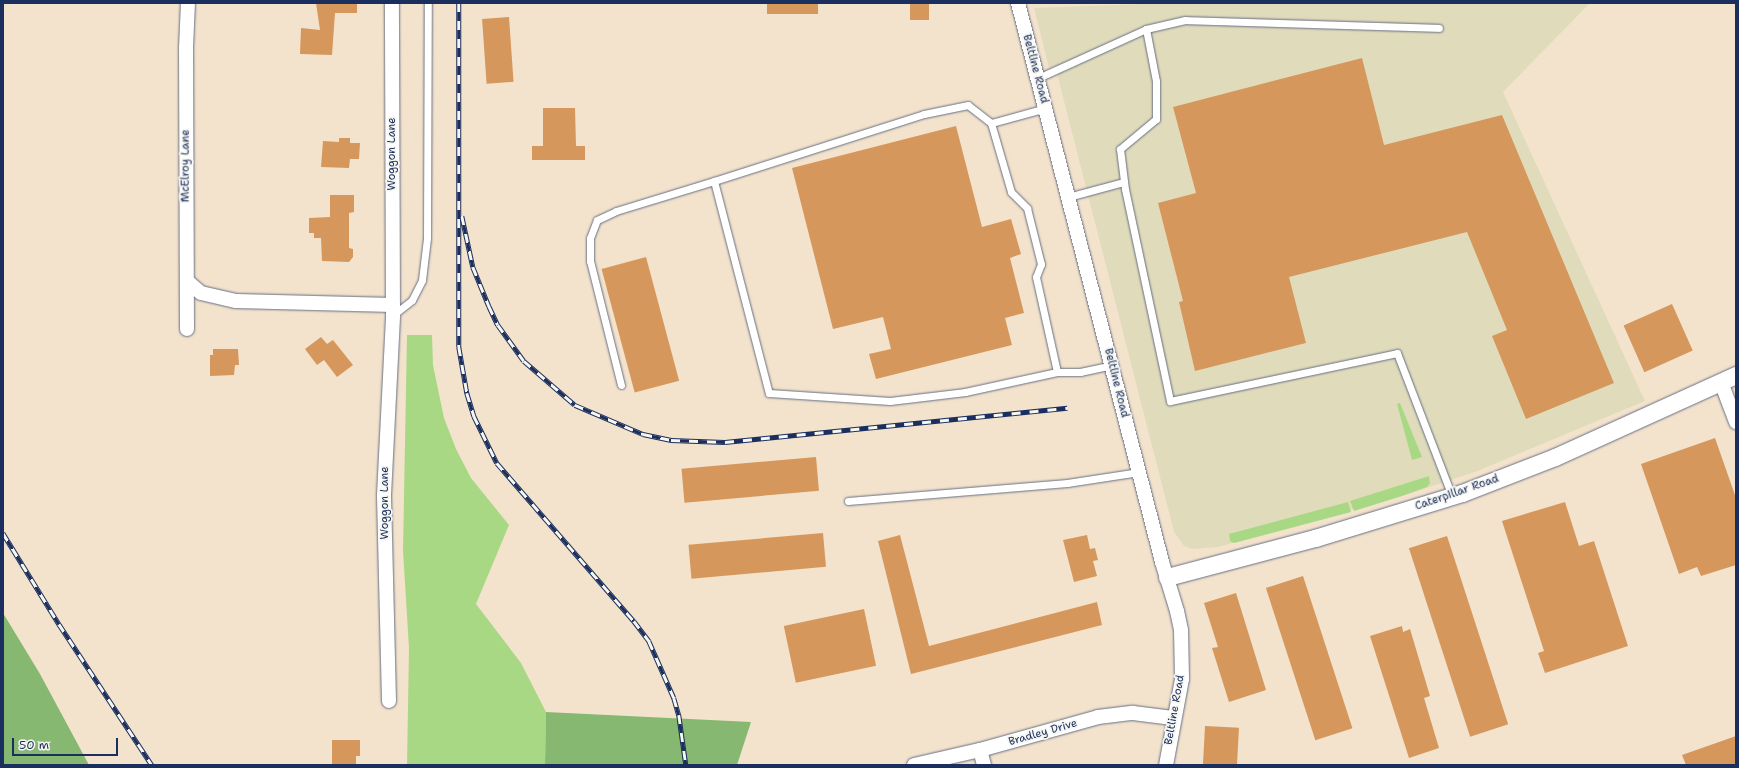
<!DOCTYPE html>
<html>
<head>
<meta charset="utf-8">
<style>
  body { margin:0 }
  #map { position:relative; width:1739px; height:768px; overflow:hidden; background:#f3e3cc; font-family:"Shantell Sans",sans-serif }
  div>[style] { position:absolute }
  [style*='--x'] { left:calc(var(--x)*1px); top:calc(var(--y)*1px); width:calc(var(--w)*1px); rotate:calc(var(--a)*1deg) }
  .built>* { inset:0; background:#e0dcbb }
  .green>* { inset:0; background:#a9d885 }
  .forest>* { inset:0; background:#86b872 }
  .building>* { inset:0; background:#d5975b; transform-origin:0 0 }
  .roads { filter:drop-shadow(0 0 1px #676e84) drop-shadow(0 0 1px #676e84) }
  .service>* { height:7px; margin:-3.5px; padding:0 3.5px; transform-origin:3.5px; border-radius:3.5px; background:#fff }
  .minor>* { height:14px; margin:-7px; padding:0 7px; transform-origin:7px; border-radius:7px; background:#fff }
  .tertiary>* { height:17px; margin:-8.5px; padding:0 8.5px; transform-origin:8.5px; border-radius:8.5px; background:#fff }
  .rail>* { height:4.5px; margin-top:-2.25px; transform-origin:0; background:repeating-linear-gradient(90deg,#f6f6f2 0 9px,#1b2f5e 0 18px); box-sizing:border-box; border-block:1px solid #1b2f5e }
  span { translate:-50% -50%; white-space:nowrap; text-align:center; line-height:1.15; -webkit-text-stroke:3.5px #f6f6f2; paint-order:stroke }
  .street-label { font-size:11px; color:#1b2f5e }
  .frame { position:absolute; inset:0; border:4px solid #1b2f5e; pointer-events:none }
  .scale { position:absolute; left:12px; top:738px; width:106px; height:18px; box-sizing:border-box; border:2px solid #1b2f5e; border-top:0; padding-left:5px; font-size:12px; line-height:14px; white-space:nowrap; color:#1b2f5e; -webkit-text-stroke:3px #f6f6f2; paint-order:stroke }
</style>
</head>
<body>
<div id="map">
  <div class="built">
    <i style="clip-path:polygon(1171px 3px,1590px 3px,1503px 92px,1645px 401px,1475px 472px,1402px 496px,1218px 547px,1192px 549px,1184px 546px,1174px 532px,1055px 66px,1049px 68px,1034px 8px)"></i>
  </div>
  <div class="green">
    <i style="clip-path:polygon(407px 335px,432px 335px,433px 365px,444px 418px,456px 449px,471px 478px,509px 525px,476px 604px,521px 663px,546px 712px,545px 765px,407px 765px,409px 648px,403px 551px)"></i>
    <i style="clip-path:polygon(1400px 403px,1422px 457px,1412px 460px,1397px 404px)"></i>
    <i style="clip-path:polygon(1429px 476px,1430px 483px,1427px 487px,1402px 496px,1354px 511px,1350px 501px)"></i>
    <i style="clip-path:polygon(1348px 502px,1351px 512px,1234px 543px,1230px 541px,1229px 534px)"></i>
  </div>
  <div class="forest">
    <i style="clip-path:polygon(3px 613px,40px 674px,89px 765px,3px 765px)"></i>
    <i style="clip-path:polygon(546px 712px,751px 722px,737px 765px,545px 765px)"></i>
  </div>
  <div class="building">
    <i style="clip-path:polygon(316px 3px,357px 3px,357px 13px,335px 13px,332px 55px,300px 54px,301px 28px,320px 30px)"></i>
    <i style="left:767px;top:3px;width:51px;height:11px"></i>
    <i style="left:910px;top:3px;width:19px;height:17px"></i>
    <i style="left:509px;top:17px;width:65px;height:27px;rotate:86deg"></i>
    <i style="clip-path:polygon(1362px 58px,1384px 145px,1502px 115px,1614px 383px,1526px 419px,1492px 336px,1507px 330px,1467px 232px,1289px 277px,1306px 343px,1195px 371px,1179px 302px,1183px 301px,1158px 203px,1196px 193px,1173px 107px)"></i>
    <i style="clip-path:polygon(543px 108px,575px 108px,576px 146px,585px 146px,585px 160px,532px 160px,532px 146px,543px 146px)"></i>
    <i style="clip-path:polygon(956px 126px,982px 227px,1011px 219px,1021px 254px,1010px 258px,1024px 313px,1005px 318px,1012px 345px,876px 379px,869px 354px,891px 349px,883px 317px,833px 329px,792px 168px)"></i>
    <i style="clip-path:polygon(339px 138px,350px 138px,350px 143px,360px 143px,359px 159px,350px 159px,349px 168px,321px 167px,323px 141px,339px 142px)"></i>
    <i style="clip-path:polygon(330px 195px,354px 195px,354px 212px,349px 213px,349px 248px,353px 249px,353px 257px,349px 262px,322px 261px,321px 238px,314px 238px,314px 233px,309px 233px,309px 218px,330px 217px)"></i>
    <i style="left:646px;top:257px;width:128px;height:46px;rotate:75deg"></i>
    <i style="left:1672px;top:304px;width:51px;height:53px;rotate:66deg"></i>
    <i style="clip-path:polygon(321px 337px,327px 344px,333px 340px,353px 365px,337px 377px,324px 360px,317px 365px,305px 349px)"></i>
    <i style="clip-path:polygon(213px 349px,238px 349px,239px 365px,235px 365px,234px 375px,210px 376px,210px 355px,213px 355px)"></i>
    <i style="clip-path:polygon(1715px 438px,1736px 498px,1736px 565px,1701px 576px,1697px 567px,1679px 574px,1641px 464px)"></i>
    <i style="left:816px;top:457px;width:34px;height:135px;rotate:85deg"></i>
    <i style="clip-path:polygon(1565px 502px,1579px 546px,1594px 541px,1628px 646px,1545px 673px,1538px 653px,1544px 651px,1502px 521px)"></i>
    <i style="left:823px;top:533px;width:34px;height:135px;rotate:85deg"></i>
    <i style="clip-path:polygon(900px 535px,929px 646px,1097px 602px,1102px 625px,911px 674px,878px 541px)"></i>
    <i style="clip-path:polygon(1087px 535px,1090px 549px,1095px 548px,1098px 560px,1093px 561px,1097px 576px,1074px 582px,1063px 540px)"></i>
    <i style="left:1447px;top:536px;width:198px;height:40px;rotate:72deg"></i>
    <i style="left:1303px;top:576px;width:160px;height:39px;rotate:72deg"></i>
    <i style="clip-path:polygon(1236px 593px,1266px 690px,1229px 702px,1212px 648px,1218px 647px,1204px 603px)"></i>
    <i style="left:864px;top:609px;width:58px;height:82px;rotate:78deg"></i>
    <i style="clip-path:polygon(1402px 626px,1403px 632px,1410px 629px,1430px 696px,1424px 698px,1439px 748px,1409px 758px,1370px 636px)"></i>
    <i style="left:1205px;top:726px;width:34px;height:39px;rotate:3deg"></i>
    <i style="clip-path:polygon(1736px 736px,1736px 765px,1686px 765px,1682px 755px)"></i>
    <i style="clip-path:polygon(332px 740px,360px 740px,360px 756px,356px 756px,356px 765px,332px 765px)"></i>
  </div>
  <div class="roads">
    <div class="service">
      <i style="--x:1146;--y:29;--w:53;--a:79.1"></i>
      <i style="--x:1156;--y:81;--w:38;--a:90"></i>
      <i style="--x:1156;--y:119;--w:47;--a:140.2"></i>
      <i style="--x:1120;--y:149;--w:40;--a:82.9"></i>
      <i style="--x:1125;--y:189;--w:217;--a:78"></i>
      <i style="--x:1170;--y:401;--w:232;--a:-11.9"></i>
      <i style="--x:1397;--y:353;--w:153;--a:69"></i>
      <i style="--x:1038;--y:78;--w:119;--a:-24.4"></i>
      <i style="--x:1146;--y:29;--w:40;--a:-13"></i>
      <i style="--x:1185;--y:20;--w:254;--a:1.8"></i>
      <i style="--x:1046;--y:108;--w:57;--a:164.7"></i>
      <i style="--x:991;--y:123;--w:72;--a:73.8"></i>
      <i style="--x:1011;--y:192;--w:23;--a:45"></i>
      <i style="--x:1027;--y:208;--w:58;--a:76"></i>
      <i style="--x:1041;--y:264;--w:14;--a:111"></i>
      <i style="--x:1036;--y:277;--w:97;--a:77.5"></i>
      <i style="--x:1057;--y:372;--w:23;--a:0"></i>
      <i style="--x:1080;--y:372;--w:33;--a:-12"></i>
      <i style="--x:991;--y:123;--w:29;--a:-142"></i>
      <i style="--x:968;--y:105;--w:45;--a:168.4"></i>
      <i style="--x:924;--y:114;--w:220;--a:162.3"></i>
      <i style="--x:714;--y:181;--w:219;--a:75.5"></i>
      <i style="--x:769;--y:393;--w:121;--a:3.8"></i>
      <i style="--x:890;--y:401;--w:76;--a:-6.8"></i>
      <i style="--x:965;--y:392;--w:94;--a:-12.3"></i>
      <i style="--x:1068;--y:197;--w:58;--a:-15"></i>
      <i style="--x:393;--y:315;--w:24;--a:-38"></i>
      <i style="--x:412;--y:300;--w:22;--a:-63"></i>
      <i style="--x:422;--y:280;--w:42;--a:-83.2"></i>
      <i style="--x:427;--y:238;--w:235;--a:-89.8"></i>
      <i style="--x:621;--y:385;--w:128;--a:-104"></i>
      <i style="--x:590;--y:261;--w:23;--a:-90"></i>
      <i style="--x:590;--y:238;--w:19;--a:-69"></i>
      <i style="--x:597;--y:220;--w:21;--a:-25"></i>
      <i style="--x:616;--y:211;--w:102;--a:-17"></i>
      <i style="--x:848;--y:501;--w:220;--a:-4.7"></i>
      <i style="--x:1067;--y:483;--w:73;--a:-8.7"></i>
    </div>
    <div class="minor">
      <i style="--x:1018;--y:3;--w:577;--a:75.55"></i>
      <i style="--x:1162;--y:562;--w:51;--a:73"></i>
      <i style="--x:1177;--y:611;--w:19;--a:78"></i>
      <i style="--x:1181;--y:630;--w:49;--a:88.8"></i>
      <i style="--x:1182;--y:679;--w:87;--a:100.5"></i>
      <i style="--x:187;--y:281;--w:18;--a:41"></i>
      <i style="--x:201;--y:293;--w:36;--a:13"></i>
      <i style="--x:236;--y:301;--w:157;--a:1.5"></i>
      <i style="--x:187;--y:329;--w:281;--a:-90.2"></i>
      <i style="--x:186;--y:48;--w:45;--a:-87.5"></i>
      <i style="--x:1721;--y:382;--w:43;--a:69.4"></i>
      <i style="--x:389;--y:701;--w:206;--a:-91.4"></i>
      <i style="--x:384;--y:495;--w:180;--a:-87.1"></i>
      <i style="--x:393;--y:315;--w:312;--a:-90.2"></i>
      <i style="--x:980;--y:750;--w:16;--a:75"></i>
      <i style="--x:914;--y:765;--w:68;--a:-12.8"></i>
      <i style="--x:980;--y:750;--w:123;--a:-15.6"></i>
      <i style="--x:1098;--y:717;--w:35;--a:-7"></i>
      <i style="--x:1133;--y:713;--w:40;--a:7.1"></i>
    </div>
    <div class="tertiary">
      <i style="--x:1167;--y:577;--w:153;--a:-14.8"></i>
      <i style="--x:1315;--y:538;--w:154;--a:-17"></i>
      <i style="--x:1462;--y:493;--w:100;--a:-21.2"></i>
      <i style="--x:1555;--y:457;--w:199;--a:-24.4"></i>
    </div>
  </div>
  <div class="rail">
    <i style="--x:459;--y:3;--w:344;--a:90"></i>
    <i style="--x:459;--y:347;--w:47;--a:80.1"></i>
    <i style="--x:467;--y:393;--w:24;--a:73"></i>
    <i style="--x:474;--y:416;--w:52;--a:63.9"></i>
    <i style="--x:497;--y:463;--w:209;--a:49.1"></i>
    <i style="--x:634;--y:621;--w:25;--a:53"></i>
    <i style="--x:649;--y:641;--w:62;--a:66.3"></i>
    <i style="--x:674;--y:698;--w:18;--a:74"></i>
    <i style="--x:679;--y:715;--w:50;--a:82"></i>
    <i style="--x:462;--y:216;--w:52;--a:77.8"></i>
    <i style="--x:473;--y:267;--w:42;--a:67.7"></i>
    <i style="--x:489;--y:306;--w:21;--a:65"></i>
    <i style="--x:498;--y:325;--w:44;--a:54.2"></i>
    <i style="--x:524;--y:361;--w:67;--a:40.8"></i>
    <i style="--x:575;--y:405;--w:74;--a:23.1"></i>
    <i style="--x:643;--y:434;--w:29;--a:12"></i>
    <i style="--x:671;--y:440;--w:54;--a:2.1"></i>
    <i style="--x:725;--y:442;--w:344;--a:-5.7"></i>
    <i style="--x:3;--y:533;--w:107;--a:58.4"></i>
    <i style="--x:59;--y:624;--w:169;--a:56.6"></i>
  </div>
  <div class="street-label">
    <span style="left:1035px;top:69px;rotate:75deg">Beltline Road</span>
    <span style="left:392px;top:154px;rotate:-90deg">Woggon Lane</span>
    <span style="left:186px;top:166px;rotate:-90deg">McElroy Lane</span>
    <span style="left:1116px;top:383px;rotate:76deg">Beltline Road</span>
    <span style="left:1457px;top:493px;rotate:-19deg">Caterpillar Road</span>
    <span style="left:385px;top:503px;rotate:-90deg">Woggon Lane</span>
    <span style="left:1175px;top:710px;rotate:-80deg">Beltline Road</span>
    <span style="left:1043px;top:733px;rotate:-16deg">Bradley Drive</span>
  </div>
  <div class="frame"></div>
  <div class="scale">50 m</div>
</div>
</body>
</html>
